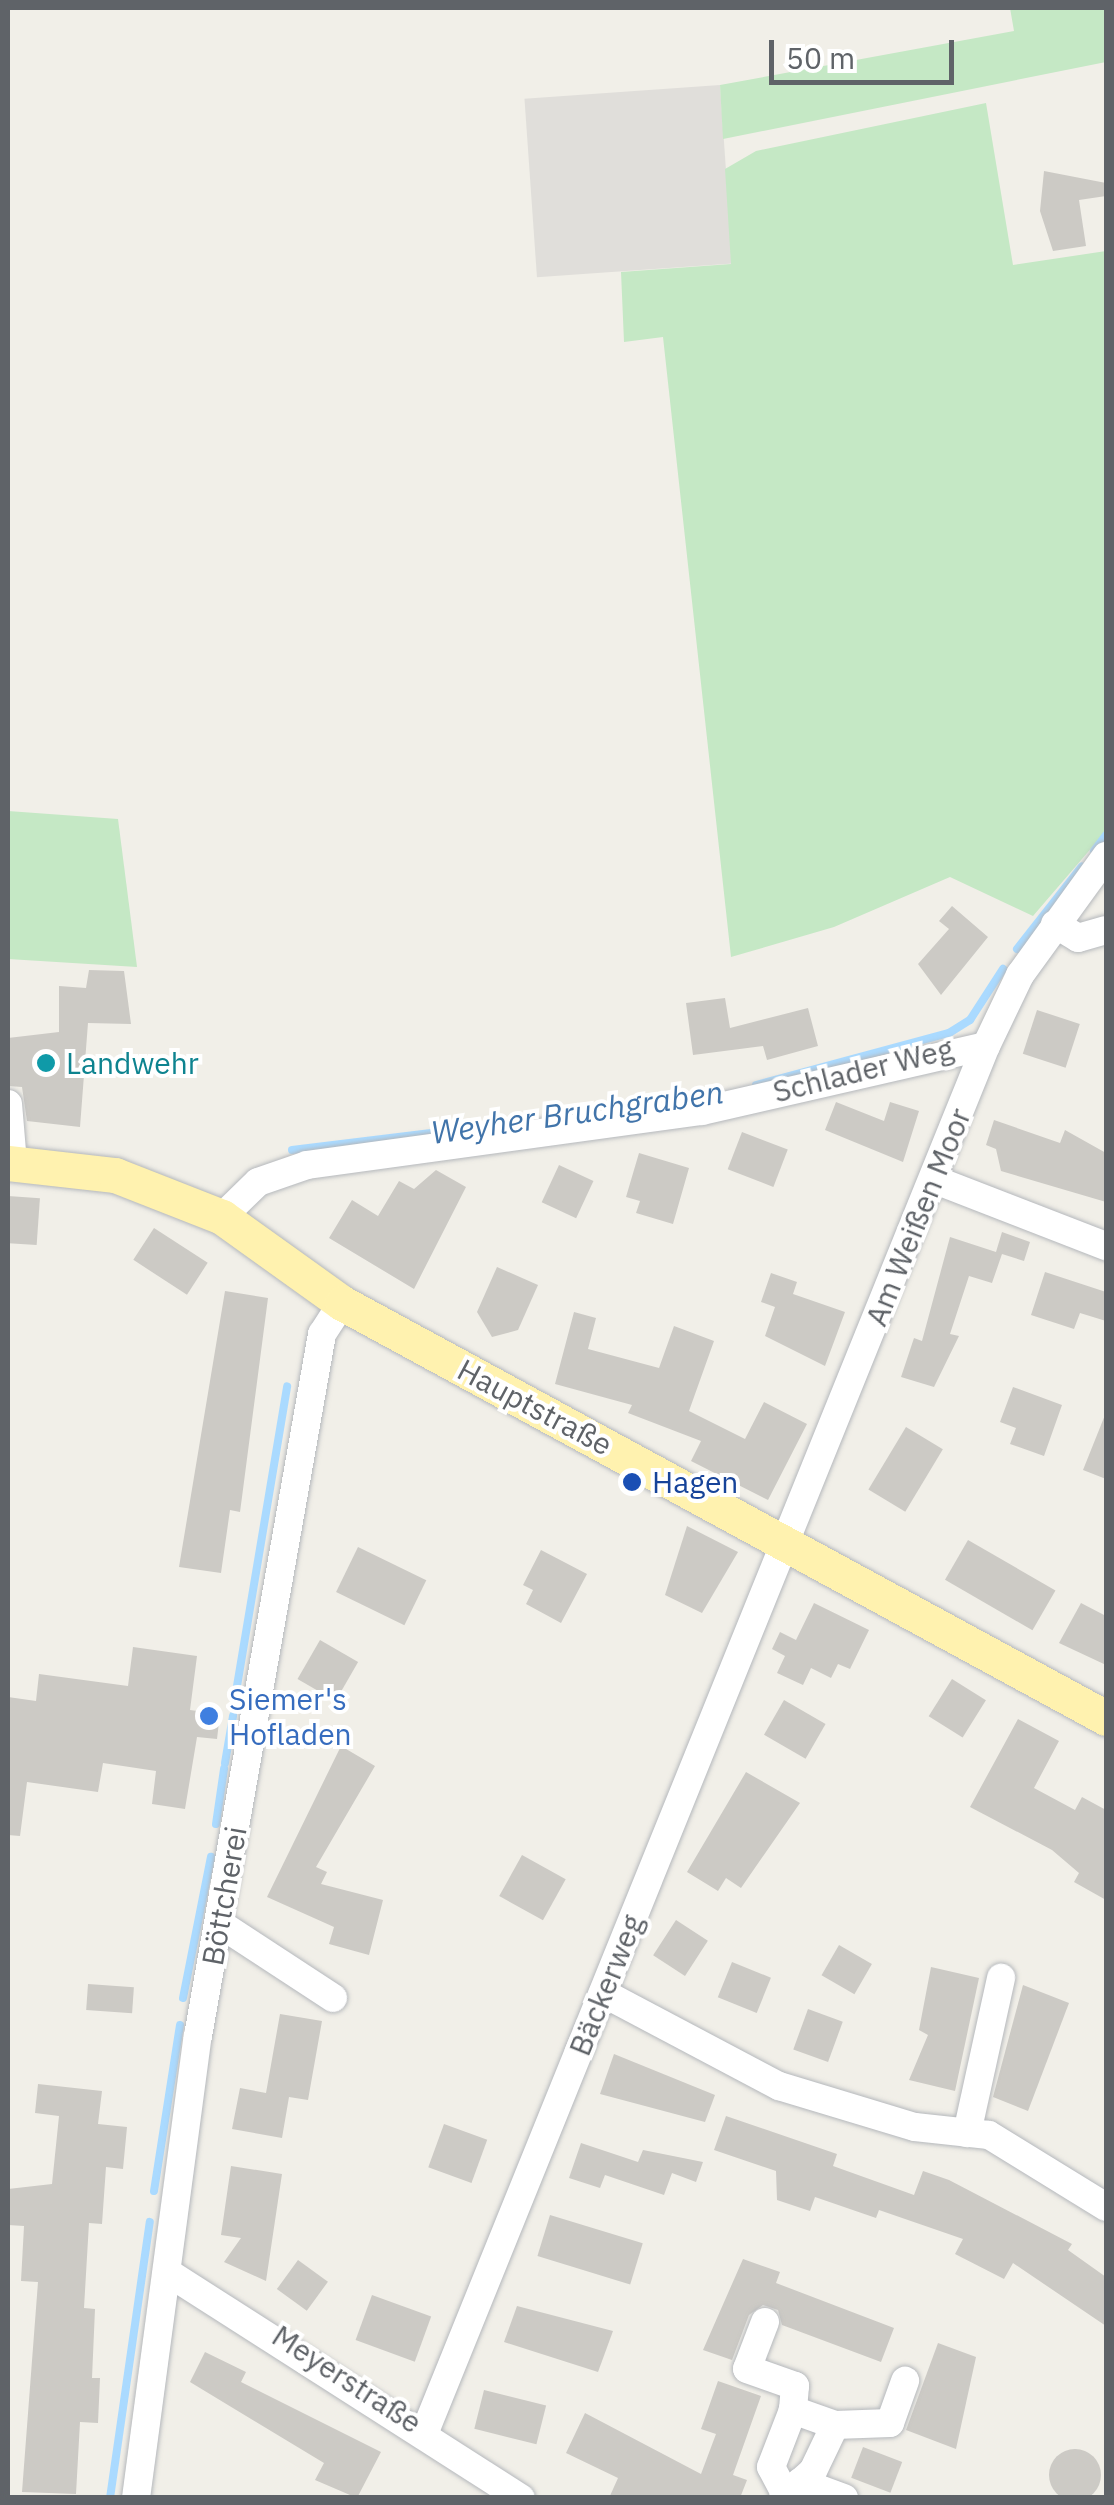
<!DOCTYPE html>
<html>
<head>
<meta charset="utf-8">
<style>
  body { margin:0 }
  #map { position:relative; width:1114px; height:2505px; overflow:hidden; background:#f1efe8; font-family:"IBM Plex Sans",sans-serif }
  div>[style] { position:absolute }
  [style*='--x'] { left:calc(var(--x)*1px); top:calc(var(--y)*1px); width:calc(var(--w)*1px); rotate:calc(var(--a)*1deg) }
  .industrial>* { inset:0; background:#e0deda; transform-origin:0 0 }
  .green>* { inset:0; background:#c5e8c5 }
  .stream>* { height:8px; margin:-4px; padding:0 4px; transform-origin:4px; border-radius:4px; background:#aadaff }
  .building>* { inset:0; background:#cccac5; transform-origin:0 0 }
  .round { border-radius:50% }
  .roads { filter:drop-shadow(0 0 2px #b5b8bc) drop-shadow(0 0 2px #b5b8bc) }
  .minor>* { height:28px; margin:-14px; padding:0 14px; transform-origin:14px; border-radius:14px; background:#fff }
  .major>* { height:35px; margin:-17.5px; padding:0 17.5px; transform-origin:17.5px; border-radius:17.5px; background:#fff2af }
  .dots>* { width:28px; height:28px; translate:-50% -50%; box-sizing:border-box; border:5px solid #fff; border-radius:50% }
  span { translate:-50% -50%; white-space:nowrap; text-align:center; line-height:1.15; -webkit-text-stroke:8px #fff; paint-order:stroke }
  .culture-label { font-size:30px; color:#0d838f }
  .left { translate:0 -50%; text-align:left }
  .street-label { font-size:30px; color:#5f6368 }
  .transit-label { font-size:30px; color:#164399 }
  .shop-label { font-size:30px; color:#366cbe }
  .water-label { font-size:32px; color:#4174aa; font-style:italic }
  .frame { position:absolute; inset:0; border:10px solid #5f6368; pointer-events:none }
  .scale { position:absolute; left:769px; top:40px; width:185px; height:45px; box-sizing:border-box; border:5px solid #5f6368; border-top:0; padding-left:12px; font-size:30px; line-height:35px; white-space:nowrap; color:#5f6368; -webkit-text-stroke:8px #fff; paint-order:stroke }
</style>
</head>
<body>
<div id="map">
  <div class="industrial">
    <i style="left:720px;top:85px;width:179px;height:196px;rotate:86deg"></i>
  </div>
  <div class="green">
    <i style="clip-path:polygon(1010px 8px,1106px 8px,1106px 62px,723px 139px,720px 85px,1014px 31px)"></i>
    <i style="clip-path:polygon(986px 103px,1013px 265px,1106px 251px,1106px 831px,1033px 916px,950px 877px,834px 927px,731px 957px,663px 337px,624px 342px,621px 272px,731px 264px,725px 169px,756px 151px)"></i>
    <i style="clip-path:polygon(8px 811px,118px 819px,137px 967px,8px 959px)"></i>
  </div>
  <div class="stream">
    <i style="--x:1094;--y:851;--w:20;--a:-53"></i>
    <i style="--x:1017;--y:949;--w:105;--a:-51.9"></i>
    <i style="--x:756;--y:1085;--w:200;--a:-15.1"></i>
    <i style="--x:949;--y:1033;--w:25;--a:-32"></i>
    <i style="--x:970;--y:1020;--w:61;--a:-57.1"></i>
    <i style="--x:292;--y:1150;--w:206;--a:-7"></i>
    <i style="--x:235;--y:1698;--w:316;--a:-80.5"></i>
    <i style="--x:225;--y:1763;--w:48;--a:-80.3"></i>
    <i style="--x:216;--y:1824;--w:56;--a:-81.7"></i>
    <i style="--x:183;--y:1998;--w:144;--a:-78.8"></i>
    <i style="--x:154;--y:2191;--w:168;--a:-81.1"></i>
    <i style="--x:110;--y:2498;--w:279;--a:-81.8"></i>
  </div>
  <div class="building">
    <i style="clip-path:polygon(1044px 171px,1106px 183px,1106px 196px,1079px 200px,1086px 246px,1053px 251px,1040px 211px)"></i>
    <i style="clip-path:polygon(952px 906px,988px 937px,941px 995px,918px 964px,949px 929px,939px 921px)"></i>
    <i style="clip-path:polygon(89px 970px,124px 971px,131px 1024px,88px 1023px,80px 1127px,27px 1121px,22px 1087px,8px 1086px,8px 1038px,59px 1032px,59px 986px,86px 988px)"></i>
    <i style="clip-path:polygon(725px 998px,730px 1028px,808px 1008px,818px 1046px,767px 1060px,763px 1046px,693px 1055px,686px 1003px)"></i>
    <i style="left:1037px;top:1010px;width:45px;height:46px;rotate:18deg"></i>
    <i style="clip-path:polygon(836px 1102px,884px 1121px,890px 1102px,919px 1111px,903px 1162px,825px 1130px)"></i>
    <i style="clip-path:polygon(994px 1120px,1060px 1143px,1065px 1130px,1106px 1153px,1106px 1202px,1001px 1171px,996px 1149px,986px 1145px)"></i>
    <i style="left:742px;top:1132px;width:49px;height:40px;rotate:21deg"></i>
    <i style="clip-path:polygon(639px 1153px,689px 1168px,673px 1224px,636px 1213px,640px 1201px,626px 1197px)"></i>
    <i style="left:559px;top:1165px;width:38px;height:41px;rotate:25deg"></i>
    <i style="clip-path:polygon(436px 1170px,466px 1187px,414px 1289px,329px 1238px,352px 1200px,378px 1216px,399px 1181px,414px 1189px)"></i>
    <i style="left:8px;top:1196px;width:32px;height:47px;rotate:4deg"></i>
    <i style="left:154px;top:1228px;width:64px;height:38px;rotate:33deg"></i>
    <i style="clip-path:polygon(1002px 1232px,1030px 1242px,1024px 1261px,1002px 1254px,992px 1283px,969px 1276px,950px 1334px,959px 1336px,934px 1387px,901px 1377px,914px 1338px,922px 1341px,950px 1237px,996px 1252px)"></i>
    <i style="clip-path:polygon(497px 1267px,538px 1285px,518px 1330px,492px 1337px,477px 1312px)"></i>
    <i style="clip-path:polygon(1045px 1272px,1106px 1292px,1106px 1321px,1080px 1313px,1074px 1329px,1031px 1315px)"></i>
    <i style="clip-path:polygon(771px 1273px,797px 1282px,793px 1294px,845px 1312px,825px 1366px,765px 1336px,775px 1307px,761px 1302px)"></i>
    <i style="clip-path:polygon(225px 1291px,268px 1298px,242px 1497px,240px 1512px,230px 1510px,221px 1573px,179px 1567px)"></i>
    <i style="clip-path:polygon(574px 1312px,596px 1318px,588px 1349px,659px 1368px,674px 1326px,714px 1341px,689px 1411px,745px 1439px,764px 1402px,807px 1424px,768px 1500px,691px 1461px,701px 1441px,628px 1413px,632px 1405px,555px 1384px)"></i>
    <i style="clip-path:polygon(1013px 1387px,1062px 1405px,1044px 1456px,1010px 1444px,1016px 1428px,1000px 1422px)"></i>
    <i style="clip-path:polygon(1105px 1415px,1106px 1415px,1106px 1479px,1083px 1470px)"></i>
    <i style="left:906px;top:1427px;width:43px;height:73px;rotate:31deg"></i>
    <i style="clip-path:polygon(687px 1526px,738px 1552px,702px 1613px,665px 1595px)"></i>
    <i style="left:968px;top:1540px;width:101px;height:46px;rotate:30deg"></i>
    <i style="left:358px;top:1547px;width:76px;height:50px;rotate:26deg"></i>
    <i style="clip-path:polygon(541px 1550px,587px 1574px,561px 1623px,526px 1604px,533px 1590px,523px 1585px)"></i>
    <i style="clip-path:polygon(814px 1603px,869px 1630px,850px 1669px,838px 1664px,831px 1678px,811px 1668px,803px 1685px,777px 1673px,785px 1656px,772px 1649px,780px 1632px,796px 1640px)"></i>
    <i style="clip-path:polygon(1081px 1603px,1106px 1616px,1106px 1665px,1059px 1643px)"></i>
    <i style="left:320px;top:1640px;width:44px;height:45px;rotate:30deg"></i>
    <i style="clip-path:polygon(133px 1647px,197px 1656px,190px 1710px,220px 1714px,217px 1739px,197px 1737px,185px 1809px,152px 1804px,156px 1771px,103px 1763px,98px 1792px,27px 1782px,20px 1836px,8px 1835px,8px 1697px,36px 1701px,39px 1674px,128px 1686px)"></i>
    <i style="left:952px;top:1679px;width:40px;height:44px;rotate:32deg"></i>
    <i style="left:784px;top:1700px;width:48px;height:40px;rotate:30deg"></i>
    <i style="clip-path:polygon(1018px 1719px,1059px 1741px,1034px 1788px,1075px 1810px,1082px 1797px,1106px 1810px,1106px 1900px,1074px 1882px,1079px 1873px,1052px 1850px,970px 1807px)"></i>
    <i style="clip-path:polygon(341px 1746px,375px 1766px,316px 1867px,327px 1872px,321px 1884px,383px 1900px,369px 1955px,329px 1944px,334px 1927px,267px 1897px)"></i>
    <i style="clip-path:polygon(746px 1772px,800px 1803px,741px 1888px,726px 1878px,718px 1891px,687px 1872px)"></i>
    <i style="left:522px;top:1855px;width:50px;height:47px;rotate:29deg"></i>
    <i style="left:676px;top:1920px;width:38px;height:42px;rotate:33deg"></i>
    <i style="left:839px;top:1945px;width:38px;height:35px;rotate:30deg"></i>
    <i style="left:732px;top:1962px;width:42px;height:38px;rotate:22deg"></i>
    <i style="clip-path:polygon(931px 1967px,979px 1978px,955px 2091px,909px 2080px,928px 2035px,919px 2030px)"></i>
    <i style="left:88px;top:1984px;width:46px;height:26px;rotate:4deg"></i>
    <i style="clip-path:polygon(1023px 1985px,1069px 2003px,1028px 2111px,993px 2097px)"></i>
    <i style="left:808px;top:2009px;width:37px;height:43px;rotate:20deg"></i>
    <i style="clip-path:polygon(280px 2014px,322px 2021px,308px 2100px,289px 2097px,282px 2138px,232px 2129px,240px 2088px,266px 2093px)"></i>
    <i style="clip-path:polygon(614px 2054px,715px 2095px,705px 2122px,600px 2094px)"></i>
    <i style="clip-path:polygon(38px 2084px,102px 2091px,98px 2124px,127px 2127px,123px 2169px,106px 2167px,102px 2224px,89px 2223px,84px 2308px,95px 2309px,92px 2378px,100px 2378px,98px 2423px,80px 2422px,76px 2494px,22px 2492px,38px 2282px,21px 2281px,24px 2226px,8px 2225px,8px 2189px,52px 2184px,59px 2116px,35px 2113px)"></i>
    <i style="clip-path:polygon(726px 2116px,837px 2154px,833px 2166px,914px 2195px,923px 2171px,949px 2180px,1072px 2244px,1068px 2250px,1106px 2277px,1106px 2326px,1013px 2263px,1004px 2279px,955px 2254px,963px 2239px,879px 2210px,876px 2218px,815px 2197px,810px 2211px,777px 2200px,776px 2171px,714px 2150px)"></i>
    <i style="left:444px;top:2124px;width:46px;height:46px;rotate:20deg"></i>
    <i style="clip-path:polygon(581px 2143px,638px 2162px,643px 2150px,703px 2162px,696px 2182px,672px 2173px,664px 2195px,605px 2175px,600px 2188px,569px 2178px)"></i>
    <i style="clip-path:polygon(231px 2166px,282px 2174px,266px 2281px,224px 2262px,241px 2238px,221px 2235px)"></i>
    <i style="left:550px;top:2215px;width:97px;height:43px;rotate:17deg"></i>
    <i style="clip-path:polygon(743px 2259px,780px 2272px,776px 2283px,894px 2328px,881px 2362px,782px 2325px,778px 2310px,763px 2305px,749px 2315px,732px 2360px,703px 2350px)"></i>
    <i style="left:298px;top:2260px;width:37px;height:36px;rotate:36deg"></i>
    <i style="left:372px;top:2295px;width:63px;height:48px;rotate:20deg"></i>
    <i style="clip-path:polygon(517px 2306px,613px 2331px,598px 2372px,504px 2342px)"></i>
    <i style="clip-path:polygon(938px 2343px,976px 2357px,956px 2449px,906px 2430px)"></i>
    <i style="clip-path:polygon(205px 2352px,246px 2372px,241px 2382px,381px 2452px,357px 2498px,315px 2480px,324px 2463px,190px 2382px)"></i>
    <i style="clip-path:polygon(718px 2381px,761px 2396px,733px 2475px,747px 2480px,740px 2498px,609px 2498px,618px 2478px,566px 2453px,585px 2413px,701px 2474px,716px 2434px,701px 2429px)"></i>
    <i style="left:484px;top:2390px;width:64px;height:40px;rotate:14deg"></i>
    <i style="left:863px;top:2447px;width:42px;height:33px;rotate:21deg"></i>
    <i class="round" style="left:1049px;top:2449px;width:52px;height:52px"></i>
  </div>
  <div class="roads">
    <div class="minor">
      <i style="--x:1055;--y:924;--w:27;--a:31"></i>
      <i style="--x:1078;--y:938;--w:29;--a:-16"></i>
      <i style="--x:8;--y:1104;--w:59;--a:85.2"></i>
      <i style="--x:933;--y:1179;--w:186;--a:21.2"></i>
      <i style="--x:222;--y:1217;--w:50;--a:-44.2"></i>
      <i style="--x:258;--y:1182;--w:52;--a:-19.1"></i>
      <i style="--x:307;--y:1165;--w:399;--a:-7.8"></i>
      <i style="--x:702;--y:1111;--w:291;--a:-12.9"></i>
      <i style="--x:220;--y:1924;--w:135;--a:33.2"></i>
      <i style="--x:603;--y:1993;--w:199;--a:27.9"></i>
      <i style="--x:779;--y:2086;--w:142;--a:16.8"></i>
      <i style="--x:915;--y:2127;--w:74;--a:6.2"></i>
      <i style="--x:989;--y:2135;--w:137;--a:31.6"></i>
      <i style="--x:967;--y:2133;--w:159;--a:-77.6"></i>
      <i style="--x:167;--y:2272;--w:420;--a:32.6"></i>
      <i style="--x:765;--y:2322;--w:50;--a:111"></i>
      <i style="--x:747;--y:2369;--w:51;--a:19.5"></i>
      <i style="--x:795;--y:2386;--w:24;--a:95"></i>
      <i style="--x:835;--y:2425;--w:55;--a:-2.1"></i>
      <i style="--x:890;--y:2423;--w:45;--a:-70.3"></i>
      <i style="--x:426;--y:2429;--w:1492;--a:-67.96"></i>
      <i style="--x:986;--y:1046;--w:79;--a:-64.4"></i>
      <i style="--x:1020;--y:975;--w:147;--a:-54.1"></i>
      <i style="--x:800;--y:2482;--w:47;--a:20"></i>
      <i style="--x:136;--y:2498;--w:466;--a:-82.4"></i>
      <i style="--x:198;--y:2036;--w:713;--a:-79.98"></i>
      <i style="--x:322;--y:1334;--w:37;--a:-57"></i>
      <i style="--x:783;--y:2498;--w:40;--a:-42"></i>
      <i style="--x:813;--y:2471;--w:51;--a:-64.4"></i>
      <i style="--x:835;--y:2425;--w:45;--a:-160.3"></i>
      <i style="--x:793;--y:2410;--w:61;--a:111.1"></i>
      <i style="--x:771;--y:2467;--w:30;--a:62"></i>
    </div>
    <div class="major">
      <i style="--x:8;--y:1163;--w:108;--a:6.4"></i>
      <i style="--x:115;--y:1175;--w:115;--a:21.4"></i>
      <i style="--x:222;--y:1217;--w:148;--a:35.6"></i>
      <i style="--x:342;--y:1303;--w:869;--a:28.51"></i>
    </div>
  </div>
  <div class="dots">
    <i style="left:46px;top:1063px;background:#0f9aa8"></i>
    <i style="left:632px;top:1482px;background:#1a4fb4"></i>
    <i style="left:209px;top:1716px;background:#3f7fe0"></i>
  </div>
  <div class="culture-label">
    <span class="left" style="left:66px;top:1063px">Landwehr</span>
  </div>
  <div class="street-label">
    <span style="left:863px;top:1070px;rotate:-14deg">Schlader Weg</span>
    <span style="left:918px;top:1217px;rotate:-68deg">Am Weißen Moor</span>
    <span style="left:535px;top:1407px;rotate:28deg">Hauptstraße</span>
    <span style="left:224px;top:1896px;rotate:-80deg">Böttcherei</span>
    <span style="left:606px;top:1985px;rotate:-68deg">Bäckerweg</span>
    <span style="left:347px;top:2379px;rotate:33deg">Meyerstraße</span>
  </div>
  <div class="transit-label">
    <span class="left" style="left:652px;top:1482px">Hagen</span>
  </div>
  <div class="shop-label">
    <span class="left" style="left:229px;top:1716px">Siemer's<br>Hofladen</span>
  </div>
  <div class="water-label">
    <span style="left:577px;top:1112px;rotate:-8deg">Weyher Bruchgraben</span>
  </div>
  <div class="frame"></div>
  <div class="scale">50 m</div>
</div>
</body>
</html>
